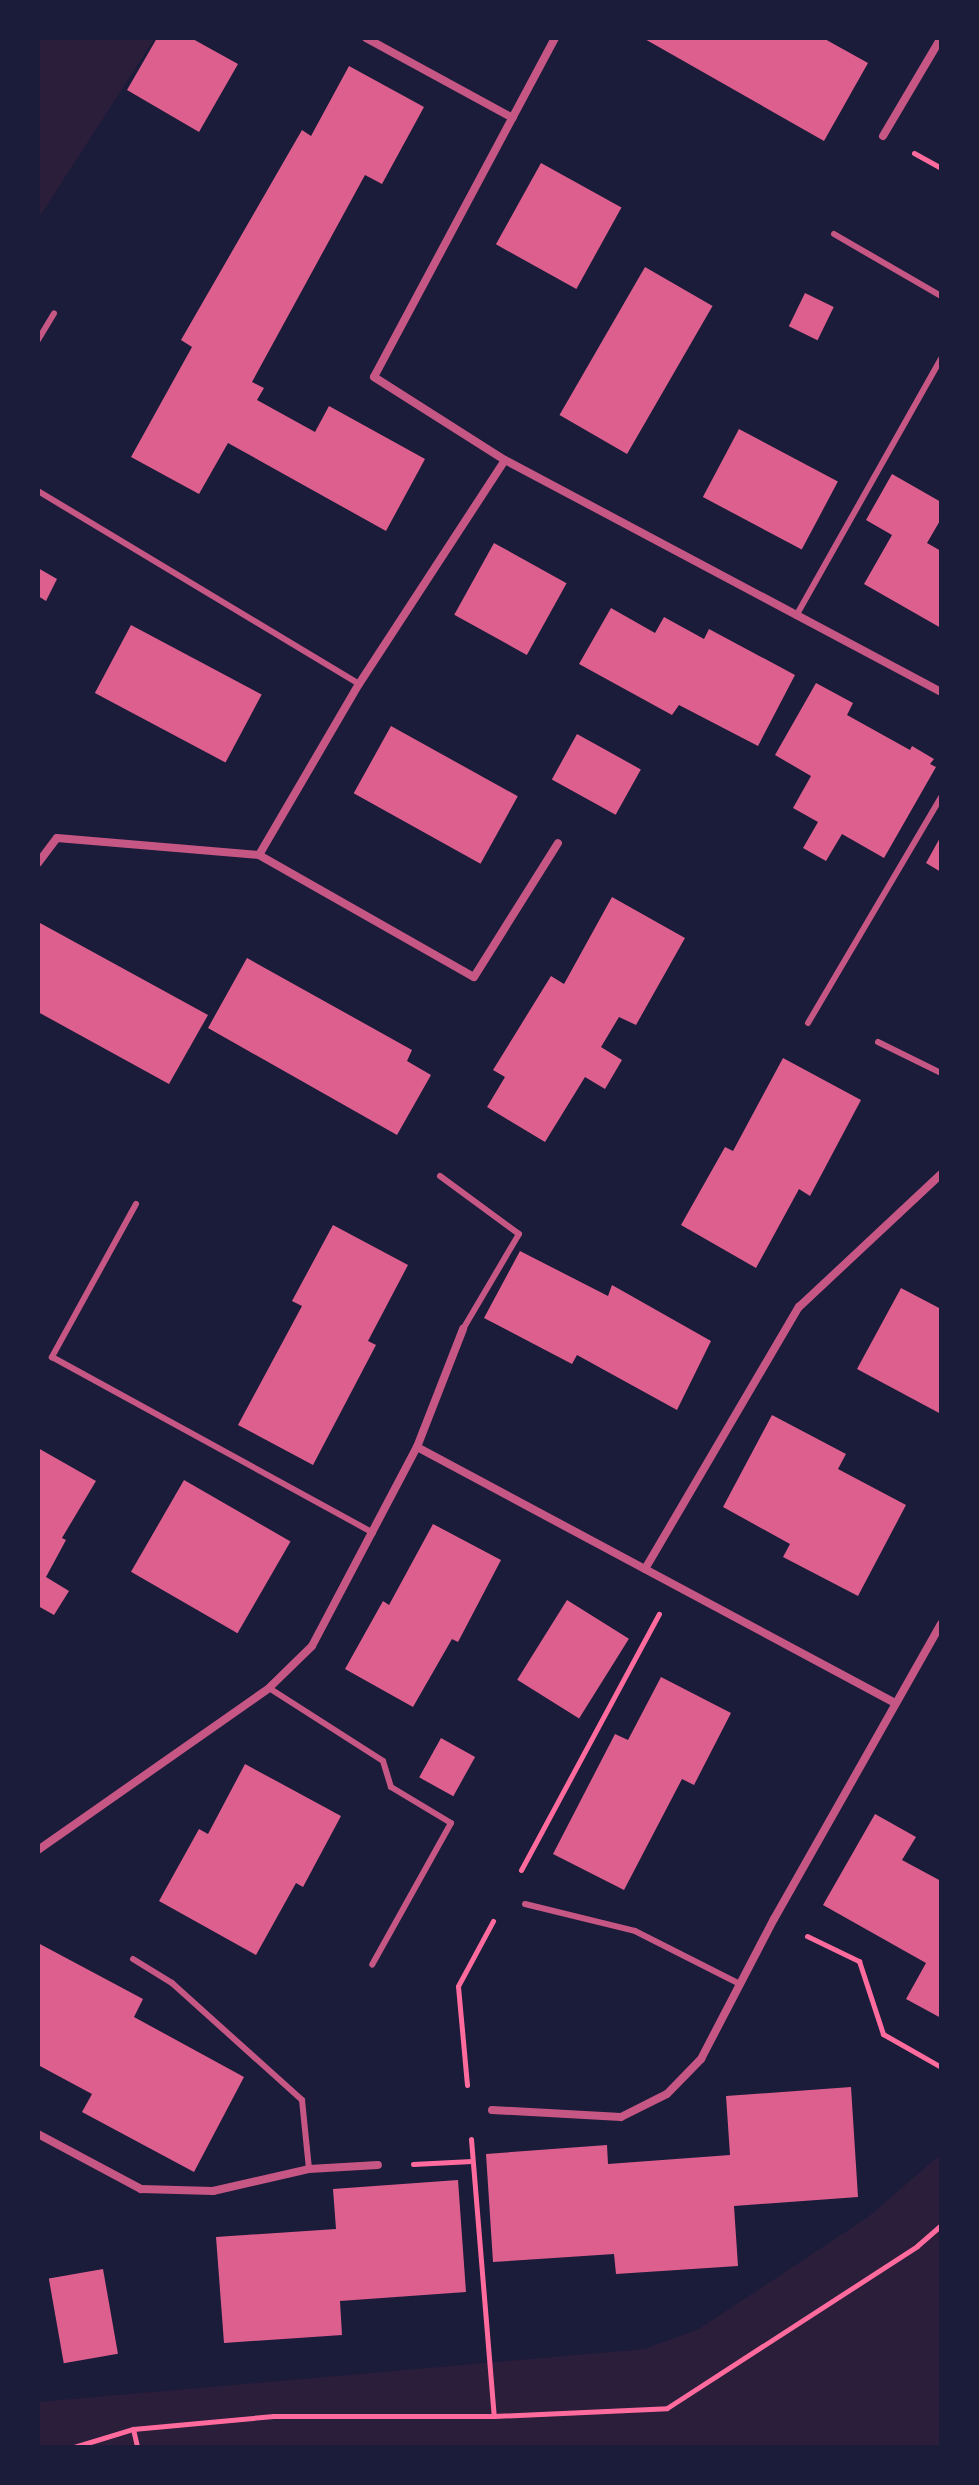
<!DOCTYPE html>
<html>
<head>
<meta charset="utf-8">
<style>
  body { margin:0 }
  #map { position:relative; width:979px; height:2485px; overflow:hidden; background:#1b1b3a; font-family:"Fira Sans",sans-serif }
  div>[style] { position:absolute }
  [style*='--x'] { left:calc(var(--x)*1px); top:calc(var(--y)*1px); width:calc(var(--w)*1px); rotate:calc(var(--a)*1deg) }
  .green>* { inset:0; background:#2a1e3b }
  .building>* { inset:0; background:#dd5f8e; transform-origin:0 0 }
  .path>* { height:5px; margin:-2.5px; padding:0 2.5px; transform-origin:2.5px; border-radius:2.5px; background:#ff6b9d }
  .service>* { height:6px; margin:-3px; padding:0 3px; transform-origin:3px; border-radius:3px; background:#c65784 }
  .minor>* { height:8px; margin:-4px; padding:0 4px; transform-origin:4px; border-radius:4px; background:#c65784 }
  span { translate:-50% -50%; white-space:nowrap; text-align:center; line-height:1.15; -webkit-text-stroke:6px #1b1b3a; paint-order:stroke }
  .frame { position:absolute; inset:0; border:40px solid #1b1b3a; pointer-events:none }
</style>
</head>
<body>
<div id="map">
  <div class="green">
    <i style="clip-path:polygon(38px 38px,155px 38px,38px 219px)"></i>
    <i style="clip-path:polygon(941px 2154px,941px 2447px,38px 2447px,38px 2402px,645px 2349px,699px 2329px,868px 2217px)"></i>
  </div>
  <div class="building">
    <i style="clip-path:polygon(157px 38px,191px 38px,238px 64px,199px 132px,127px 90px)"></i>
    <i style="clip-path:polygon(643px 38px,823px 38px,868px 63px,824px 141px)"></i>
    <i style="clip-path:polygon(349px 66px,424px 107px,382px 184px,365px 175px,252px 382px,264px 388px,257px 400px,315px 432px,329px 406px,425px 459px,386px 531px,228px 443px,199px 494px,131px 457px,192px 347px,181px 340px,302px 130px,311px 136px)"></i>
    <i style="left:541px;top:163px;width:92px;height:93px;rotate:29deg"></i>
    <i style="left:645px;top:267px;width:78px;height:171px;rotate:30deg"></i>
    <i style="left:805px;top:293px;width:32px;height:37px;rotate:26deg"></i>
    <i style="left:739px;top:429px;width:112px;height:77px;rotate:28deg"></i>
    <i style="clip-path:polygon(892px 474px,941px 502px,941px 519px,927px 543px,941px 551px,941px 628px,864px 584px,892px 535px,866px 520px)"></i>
    <i style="left:494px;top:543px;width:83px;height:82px;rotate:29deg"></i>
    <i style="clip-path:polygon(38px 568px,57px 579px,46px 601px,38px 596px)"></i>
    <i style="clip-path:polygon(611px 608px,655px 633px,664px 617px,704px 639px,709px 629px,795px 675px,758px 746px,679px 705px,672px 715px,579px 664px)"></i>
    <i style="left:131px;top:625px;width:148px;height:77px;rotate:28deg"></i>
    <i style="clip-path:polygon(816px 683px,853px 703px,847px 715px,910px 750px,912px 746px,934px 759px,930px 764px,936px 767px,884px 858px,842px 834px,826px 861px,803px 848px,818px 822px,793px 808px,811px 776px,775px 755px)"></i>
    <i style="left:391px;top:726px;width:145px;height:77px;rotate:29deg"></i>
    <i style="left:577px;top:734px;width:73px;height:52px;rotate:29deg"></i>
    <i style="clip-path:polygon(941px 836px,941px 872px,926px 863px)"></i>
    <i style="clip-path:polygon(612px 897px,685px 938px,636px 1025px,619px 1017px,601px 1047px,622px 1060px,605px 1089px,585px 1077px,545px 1142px,487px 1107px,505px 1077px,493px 1070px,551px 976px,564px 984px)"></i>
    <i style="clip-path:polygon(40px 923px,208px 1015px,169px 1084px,38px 1012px)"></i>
    <i style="clip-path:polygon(247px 958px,412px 1050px,407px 1061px,431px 1075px,397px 1135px,208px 1028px)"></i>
    <i style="clip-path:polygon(783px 1058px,861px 1100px,810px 1196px,799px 1189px,756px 1268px,681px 1225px,725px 1147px,733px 1151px)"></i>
    <i style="clip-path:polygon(333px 1225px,408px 1265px,368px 1341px,376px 1345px,313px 1465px,238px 1425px,302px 1306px,292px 1301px)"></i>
    <i style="clip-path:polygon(520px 1251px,608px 1296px,612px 1285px,711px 1341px,677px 1410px,577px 1355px,572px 1364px,484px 1318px)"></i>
    <i style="clip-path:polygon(901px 1288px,941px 1309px,941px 1414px,857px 1369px)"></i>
    <i style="clip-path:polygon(772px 1415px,846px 1454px,838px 1469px,906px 1505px,858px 1596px,783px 1557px,790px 1544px,723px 1507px)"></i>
    <i style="clip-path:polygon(38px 1448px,96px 1481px,62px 1538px,66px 1540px,46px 1577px,69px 1591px,54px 1615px,38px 1606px)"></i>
    <i style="left:184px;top:1480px;width:123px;height:106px;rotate:30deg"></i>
    <i style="clip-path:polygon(433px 1524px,501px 1560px,458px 1642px,452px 1639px,413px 1707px,345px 1669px,383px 1601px,389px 1605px)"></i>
    <i style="left:567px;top:1600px;width:73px;height:94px;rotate:32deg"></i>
    <i style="clip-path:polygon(661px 1677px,731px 1713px,694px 1785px,682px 1779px,624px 1890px,553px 1854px,615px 1734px,628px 1740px)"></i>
    <i style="left:441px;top:1738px;width:39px;height:45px;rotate:29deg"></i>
    <i style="clip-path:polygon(245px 1764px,341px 1816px,303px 1887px,296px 1883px,256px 1955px,159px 1901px,199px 1829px,208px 1834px)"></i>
    <i style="clip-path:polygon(875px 1814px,916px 1837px,902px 1860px,941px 1881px,941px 2018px,906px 1999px,926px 1963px,823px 1905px)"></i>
    <i style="clip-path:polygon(38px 1943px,143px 1999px,134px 2017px,244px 2077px,194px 2172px,82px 2112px,92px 2094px,38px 2065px)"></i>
    <i style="clip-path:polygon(851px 2087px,858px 2197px,734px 2206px,738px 2266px,616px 2274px,614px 2254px,493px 2262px,486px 2154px,607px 2145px,608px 2164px,730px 2155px,726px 2096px)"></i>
    <i style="clip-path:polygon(458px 2180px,466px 2292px,340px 2301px,342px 2335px,224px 2343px,216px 2237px,336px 2229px,333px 2189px)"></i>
    <i style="left:103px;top:2269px;width:86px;height:55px;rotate:80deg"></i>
  </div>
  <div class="path">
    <i style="--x:914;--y:153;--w:31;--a:29"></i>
    <i style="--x:521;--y:1870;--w:291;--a:-61.7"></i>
    <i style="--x:807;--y:1936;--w:58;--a:25.7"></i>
    <i style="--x:859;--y:1961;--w:77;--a:71.8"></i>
    <i style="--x:883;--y:2034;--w:67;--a:29.6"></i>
    <i style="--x:467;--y:2085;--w:99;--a:-95.2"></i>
    <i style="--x:458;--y:1986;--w:74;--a:-61.7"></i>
    <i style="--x:471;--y:2139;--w:278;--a:85.3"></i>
    <i style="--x:413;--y:2164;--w:59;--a:-2.9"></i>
    <i style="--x:133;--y:2429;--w:18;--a:77"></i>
    <i style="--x:74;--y:2447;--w:62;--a:-17"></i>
    <i style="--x:133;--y:2429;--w:141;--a:-5.3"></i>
    <i style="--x:273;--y:2416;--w:221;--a:0"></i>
    <i style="--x:494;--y:2416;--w:173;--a:-2.6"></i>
    <i style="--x:667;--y:2408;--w:298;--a:-32.9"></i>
    <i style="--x:917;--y:2246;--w:32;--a:-41"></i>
  </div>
  <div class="service">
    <i style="--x:834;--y:234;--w:124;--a:30.1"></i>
    <i style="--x:38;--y:340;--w:31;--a:-59"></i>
    <i style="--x:38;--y:491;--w:375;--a:31"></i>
    <i style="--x:796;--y:616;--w:295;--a:-60.6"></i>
    <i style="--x:808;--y:1023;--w:262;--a:-59.5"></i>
    <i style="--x:878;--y:1042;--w:70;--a:26.2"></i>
    <i style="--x:440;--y:1176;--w:98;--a:36.3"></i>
    <i style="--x:519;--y:1234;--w:110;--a:120.5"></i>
    <i style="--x:136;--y:1204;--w:175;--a:118.8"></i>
    <i style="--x:52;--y:1357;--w:366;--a:28.7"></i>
    <i style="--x:269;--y:1688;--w:135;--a:32.6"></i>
    <i style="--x:383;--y:1761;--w:27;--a:73"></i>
    <i style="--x:391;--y:1787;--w:70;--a:31"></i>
    <i style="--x:451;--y:1823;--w:162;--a:119.1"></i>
    <i style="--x:525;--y:1904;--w:113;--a:13.8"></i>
    <i style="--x:635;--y:1931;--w:118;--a:26.8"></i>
    <i style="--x:133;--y:1959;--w:46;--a:31.6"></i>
    <i style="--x:172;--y:1983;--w:175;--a:42"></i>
    <i style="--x:302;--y:2100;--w:69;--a:84.2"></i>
  </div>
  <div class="minor">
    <i style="--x:366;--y:38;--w:167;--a:28.6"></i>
    <i style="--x:555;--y:38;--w:384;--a:118.1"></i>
    <i style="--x:374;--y:377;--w:155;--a:32.4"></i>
    <i style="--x:505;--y:460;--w:494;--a:28"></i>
    <i style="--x:883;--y:136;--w:114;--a:-59.4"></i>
    <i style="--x:259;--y:855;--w:198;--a:-59.7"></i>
    <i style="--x:359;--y:684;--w:267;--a:-56.9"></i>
    <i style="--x:38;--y:863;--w:31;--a:-53"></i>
    <i style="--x:57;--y:838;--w:203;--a:4.8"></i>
    <i style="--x:259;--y:855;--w:247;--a:29.6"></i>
    <i style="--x:474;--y:977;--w:158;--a:-57.9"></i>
    <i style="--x:417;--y:1447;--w:542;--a:28.17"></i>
    <i style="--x:645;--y:1569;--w:304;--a:-59.6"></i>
    <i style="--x:799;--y:1307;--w:195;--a:-43.1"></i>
    <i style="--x:38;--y:1850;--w:282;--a:-35"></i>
    <i style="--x:269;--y:1688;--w:60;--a:-44.3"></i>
    <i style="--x:312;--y:1646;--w:225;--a:-62.2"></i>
    <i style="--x:417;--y:1447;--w:127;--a:-68.7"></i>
    <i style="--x:492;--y:2110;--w:129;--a:3.1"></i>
    <i style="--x:621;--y:2117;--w:51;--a:-26.6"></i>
    <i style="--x:667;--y:2094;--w:49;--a:-45.8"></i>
    <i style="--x:701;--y:2059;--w:158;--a:-62.5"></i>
    <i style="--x:774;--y:1919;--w:339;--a:-60.5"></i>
    <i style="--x:38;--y:2134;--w:117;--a:28.1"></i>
    <i style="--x:141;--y:2189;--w:72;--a:1.6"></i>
    <i style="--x:213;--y:2191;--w:98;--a:-12.9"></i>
    <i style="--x:309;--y:2169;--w:69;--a:-3.3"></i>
  </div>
  <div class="frame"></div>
</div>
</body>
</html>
